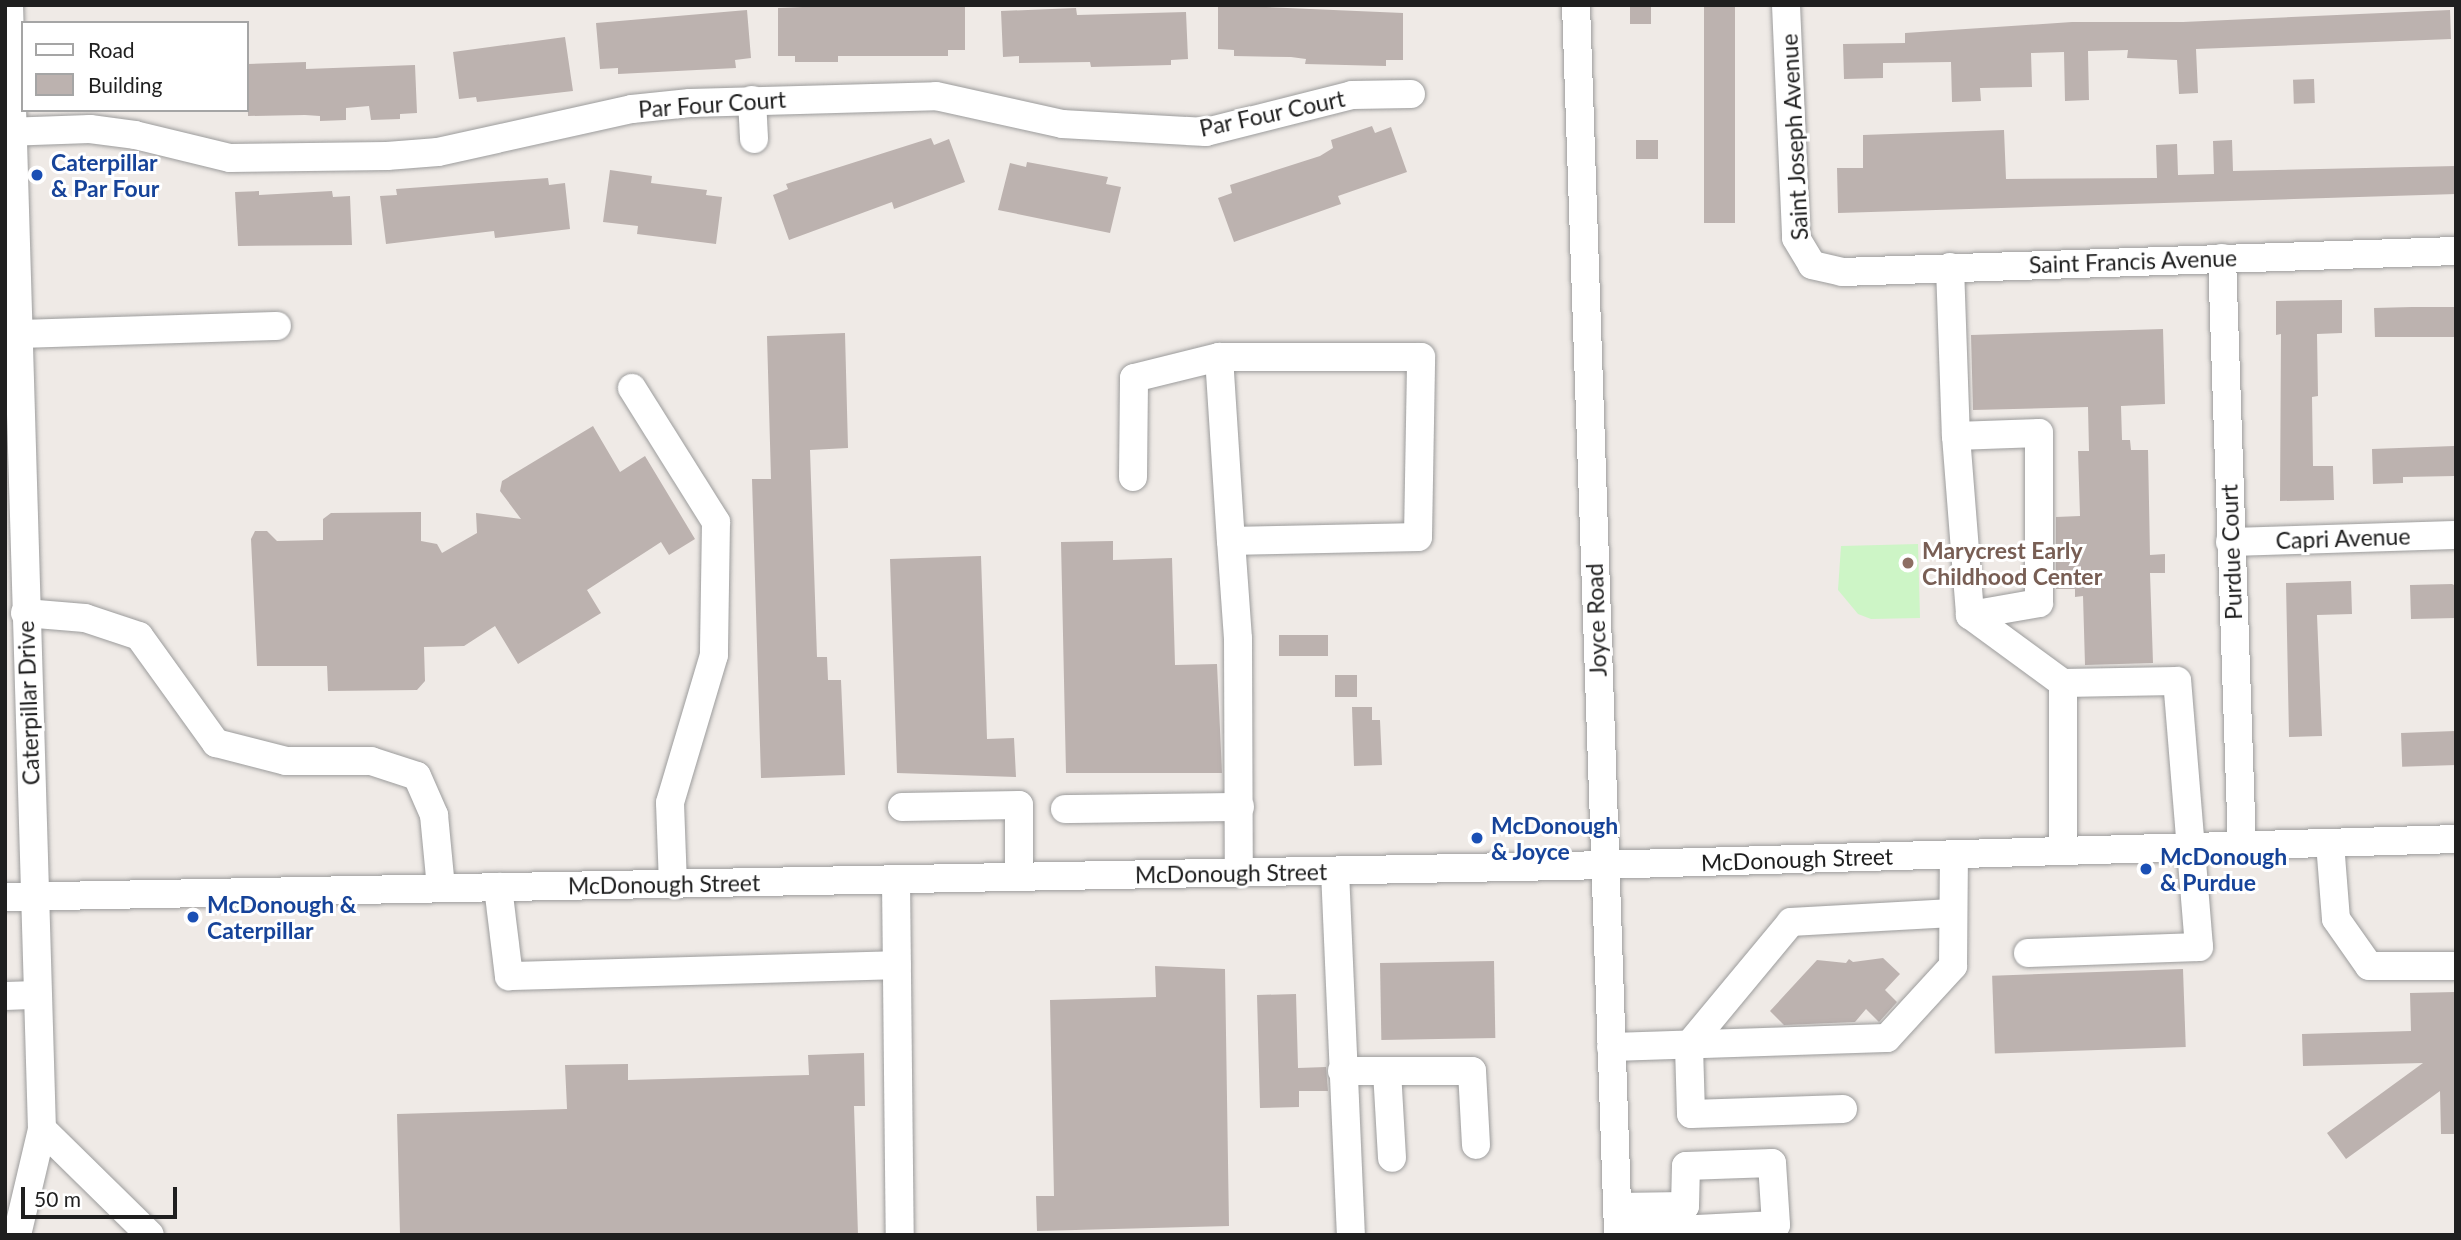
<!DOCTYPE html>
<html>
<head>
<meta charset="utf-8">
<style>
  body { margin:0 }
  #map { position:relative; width:2461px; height:1240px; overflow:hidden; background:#efeae6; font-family:Lato,sans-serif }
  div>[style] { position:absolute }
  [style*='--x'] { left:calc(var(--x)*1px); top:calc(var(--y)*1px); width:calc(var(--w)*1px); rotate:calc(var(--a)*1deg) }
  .park>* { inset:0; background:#cdf5c6 }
  .building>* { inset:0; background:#bcb2af; transform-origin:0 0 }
  .roads { filter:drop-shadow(0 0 2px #9c9c9c) drop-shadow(0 0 2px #9c9c9c) }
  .minor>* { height:28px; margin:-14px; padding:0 14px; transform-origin:14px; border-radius:14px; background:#fff }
  .dots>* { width:19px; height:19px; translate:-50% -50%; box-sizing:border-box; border:4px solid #fff; border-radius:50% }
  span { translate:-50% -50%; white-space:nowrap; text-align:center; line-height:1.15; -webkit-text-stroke:6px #fff; paint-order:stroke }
  .street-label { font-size:23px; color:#1f1f1f }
  .transit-label { font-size:23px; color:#164399; font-weight:700 }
  .left { translate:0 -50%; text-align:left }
  .education-label { font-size:23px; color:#785e54; font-weight:700 }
  .frame { position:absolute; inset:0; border:7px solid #1f1f1f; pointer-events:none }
  .legend { position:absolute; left:21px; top:21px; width:228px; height:91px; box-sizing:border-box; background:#fff; border:2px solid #a5a5a5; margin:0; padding:9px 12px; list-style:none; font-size:21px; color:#1f1f1f }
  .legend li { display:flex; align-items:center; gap:14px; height:35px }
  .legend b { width:35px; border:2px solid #a5a5a5 }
  .scale { position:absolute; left:21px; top:1187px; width:156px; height:32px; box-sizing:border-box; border:4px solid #1f1f1f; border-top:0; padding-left:9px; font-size:21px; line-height:24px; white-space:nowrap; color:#1f1f1f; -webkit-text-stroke:5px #fff; paint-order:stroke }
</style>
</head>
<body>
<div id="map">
  <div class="park">
    <i style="clip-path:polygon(1918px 544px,1920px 618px,1871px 619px,1858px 614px,1838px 590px,1841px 546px)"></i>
  </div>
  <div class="building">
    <i style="clip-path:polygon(852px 5px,965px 5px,965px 50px,948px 50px,948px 56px,838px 56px,838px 62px,795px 62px,795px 56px,778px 56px,778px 8px)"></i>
    <i style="clip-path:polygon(1218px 5px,1403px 13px,1403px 60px,1386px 60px,1386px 66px,1305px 64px,1306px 59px,1291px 57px,1234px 56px,1234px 50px,1218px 49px)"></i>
    <i style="left:1630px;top:5px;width:21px;height:19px"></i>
    <i style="left:1704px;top:5px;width:31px;height:218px"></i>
    <i style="clip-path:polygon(1076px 8px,1077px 15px,1186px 12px,1188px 59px,1171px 60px,1171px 65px,1091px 67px,1090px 62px,1019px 63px,1019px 56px,1003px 57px,1001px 11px)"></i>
    <i style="clip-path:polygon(747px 10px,751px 58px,735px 60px,736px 68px,618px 74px,618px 68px,600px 69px,596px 23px)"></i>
    <i style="clip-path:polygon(2450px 10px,2451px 39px,2196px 49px,2198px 93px,2179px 94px,2177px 60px,2127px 58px,2128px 50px,2088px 51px,2089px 100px,2065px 101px,2064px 52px,2031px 53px,2032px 87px,1980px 88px,1981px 101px,1952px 102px,1951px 62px,1883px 63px,1883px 78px,1844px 79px,1843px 44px,1905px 43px,1905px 33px,2072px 22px,2183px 22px)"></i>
    <i style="clip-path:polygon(565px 37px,573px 91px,477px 102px,476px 97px,459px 99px,453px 52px)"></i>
    <i style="clip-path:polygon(306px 62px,306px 69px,415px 65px,417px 113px,400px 114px,400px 119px,371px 120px,369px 106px,346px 108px,346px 120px,320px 121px,320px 116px,305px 115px,248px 116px,247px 64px)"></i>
    <i style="left:2314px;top:79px;width:24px;height:21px;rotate:88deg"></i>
    <i style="clip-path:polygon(1372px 126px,1375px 133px,1391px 127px,1407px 172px,1338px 196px,1341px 204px,1234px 242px,1218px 198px,1232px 193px,1230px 185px,1320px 156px,1333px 148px,1331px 140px)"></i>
    <i style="clip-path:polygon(2004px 130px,2006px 179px,2157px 178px,2156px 145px,2177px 144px,2178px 175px,2214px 174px,2213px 141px,2232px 140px,2233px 171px,2456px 166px,2456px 194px,1838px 213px,1837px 168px,1863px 168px,1863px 135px)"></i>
    <i style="clip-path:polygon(931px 138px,934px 145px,949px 139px,965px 182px,894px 209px,892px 202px,789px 240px,773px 195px,788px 189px,786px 184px)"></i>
    <i style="left:1636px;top:140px;width:22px;height:19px"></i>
    <i style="clip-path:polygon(1027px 162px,1108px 177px,1106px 184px,1121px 187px,1110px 233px,998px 210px,1010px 163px,1026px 167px)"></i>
    <i style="clip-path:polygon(610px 170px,652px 176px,651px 183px,707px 190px,706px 195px,722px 197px,716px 244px,637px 234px,638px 226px,603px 222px)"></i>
    <i style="clip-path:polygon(548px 178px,549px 185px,565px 183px,570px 229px,495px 238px,494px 231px,386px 244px,380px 196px,397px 195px,396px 189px)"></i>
    <i style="clip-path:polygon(259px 191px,259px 195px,332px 191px,333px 197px,350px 196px,352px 245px,238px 246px,235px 192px)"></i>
    <i style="clip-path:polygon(2342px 300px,2342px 333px,2317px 334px,2318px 396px,2312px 397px,2313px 466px,2333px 466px,2334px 500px,2280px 501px,2281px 334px,2276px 335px,2276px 301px)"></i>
    <i style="clip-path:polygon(2412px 307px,2456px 307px,2456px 337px,2375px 337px,2374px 308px)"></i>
    <i style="clip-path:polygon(2163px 329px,2165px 404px,2121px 406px,2122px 440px,2130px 440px,2131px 450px,2148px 450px,2150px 555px,2165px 554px,2165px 573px,2150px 573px,2153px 663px,2085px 665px,2083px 596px,2075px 597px,2075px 589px,2056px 589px,2056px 517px,2080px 516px,2078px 451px,2089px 451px,2088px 407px,1973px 410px,1971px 335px)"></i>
    <i style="clip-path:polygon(845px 333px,848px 448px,810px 450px,817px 657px,827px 657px,828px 680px,841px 680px,845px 775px,761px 778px,752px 479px,771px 479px,767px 336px)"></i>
    <i style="clip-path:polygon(593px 426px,620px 472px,645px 456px,695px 539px,669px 555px,661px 542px,587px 590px,601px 613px,518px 664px,495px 626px,464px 646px,424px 647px,425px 681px,417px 690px,328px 691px,327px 666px,257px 666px,251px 539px,255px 531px,267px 531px,277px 541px,323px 540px,323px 519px,331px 513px,421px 512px,421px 541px,437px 544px,442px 553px,477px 533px,476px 513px,521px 519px,500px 491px,502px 481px)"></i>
    <i style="clip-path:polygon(2454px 446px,2455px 476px,2403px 477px,2403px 483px,2373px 484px,2372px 449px)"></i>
    <i style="clip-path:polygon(1113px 541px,1113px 560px,1172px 558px,1175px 665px,1217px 664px,1222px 773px,1066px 773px,1061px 542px)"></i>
    <i style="clip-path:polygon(981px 556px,987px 739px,1014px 738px,1016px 777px,897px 773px,890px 559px)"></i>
    <i style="clip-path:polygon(2351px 581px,2352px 614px,2317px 615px,2322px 736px,2289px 737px,2286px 583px)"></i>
    <i style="clip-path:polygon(2452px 584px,2456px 586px,2456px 618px,2411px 619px,2410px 585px)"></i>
    <i style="left:1328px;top:635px;width:21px;height:49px;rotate:90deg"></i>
    <i style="left:1335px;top:675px;width:22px;height:22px"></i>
    <i style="clip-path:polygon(1352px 707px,1372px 707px,1372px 720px,1380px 720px,1382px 765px,1354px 766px)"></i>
    <i style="left:2455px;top:731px;width:34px;height:54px;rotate:88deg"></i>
    <i style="clip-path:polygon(1883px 958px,1900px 974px,1885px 990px,1897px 1002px,1879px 1022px,1866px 1009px,1855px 1022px,1784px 1025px,1770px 1011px,1817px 960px,1846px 963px,1849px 959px,1853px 962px)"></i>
    <i style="left:1494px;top:961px;width:77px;height:114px;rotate:89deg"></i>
    <i style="clip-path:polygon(1155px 966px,1225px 969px,1229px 1226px,1037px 1231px,1036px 1196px,1054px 1196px,1050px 1000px,1156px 997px)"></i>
    <i style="left:2183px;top:969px;width:78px;height:191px;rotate:88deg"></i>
    <i style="clip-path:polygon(2456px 992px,2456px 1134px,2441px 1134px,2440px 1091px,2346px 1159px,2327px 1133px,2423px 1063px,2303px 1066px,2302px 1034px,2411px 1031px,2410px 993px)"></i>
    <i style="clip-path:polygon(1296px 994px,1298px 1068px,1326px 1067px,1328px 1091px,1299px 1091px,1299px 1107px,1260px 1108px,1257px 995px)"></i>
    <i style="clip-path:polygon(864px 1053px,865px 1106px,854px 1106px,858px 1235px,400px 1235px,397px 1114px,567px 1109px,565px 1065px,628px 1064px,628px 1080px,809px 1075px,808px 1055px)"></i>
  </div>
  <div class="roads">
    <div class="minor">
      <i style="--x:9;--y:5;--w:1124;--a:88.32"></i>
      <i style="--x:42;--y:1129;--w:151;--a:44.5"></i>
      <i style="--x:1576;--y:5;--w:1231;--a:88.04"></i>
      <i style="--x:1786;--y:5;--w:233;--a:87.5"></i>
      <i style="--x:1796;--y:238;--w:31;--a:59"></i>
      <i style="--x:1812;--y:265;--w:31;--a:13"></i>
      <i style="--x:1842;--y:272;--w:614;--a:-1.96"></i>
      <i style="--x:752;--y:100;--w:39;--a:87"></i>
      <i style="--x:5;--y:132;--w:85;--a:-2"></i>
      <i style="--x:90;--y:129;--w:45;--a:7.6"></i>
      <i style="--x:135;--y:135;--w:98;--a:13.6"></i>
      <i style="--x:230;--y:158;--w:157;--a:-0.7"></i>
      <i style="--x:387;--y:156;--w:51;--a:-4.5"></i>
      <i style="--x:438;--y:152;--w:199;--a:-12.5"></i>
      <i style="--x:632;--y:109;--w:58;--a:-5.9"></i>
      <i style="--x:690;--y:103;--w:246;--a:-1.6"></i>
      <i style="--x:936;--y:96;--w:129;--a:12.5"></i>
      <i style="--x:1062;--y:124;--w:144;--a:3.2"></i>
      <i style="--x:1206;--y:132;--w:151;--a:-14.2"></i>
      <i style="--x:1352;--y:95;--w:59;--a:-1"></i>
      <i style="--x:2222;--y:258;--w:587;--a:88.05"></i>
      <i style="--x:1950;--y:267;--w:169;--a:88"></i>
      <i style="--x:1956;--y:436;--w:180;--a:85.5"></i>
      <i style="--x:1970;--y:615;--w:115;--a:36.2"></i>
      <i style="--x:18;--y:334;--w:259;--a:-1.8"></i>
      <i style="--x:632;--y:388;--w:158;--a:57.9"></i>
      <i style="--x:716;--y:522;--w:133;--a:90.9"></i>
      <i style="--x:714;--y:655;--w:154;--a:106.6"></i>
      <i style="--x:670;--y:803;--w:81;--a:87.9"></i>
      <i style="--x:1956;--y:436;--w:83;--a:-2.1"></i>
      <i style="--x:2039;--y:433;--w:170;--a:90"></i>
      <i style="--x:2039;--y:603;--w:70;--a:170.1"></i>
      <i style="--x:1133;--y:477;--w:99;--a:-89.4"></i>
      <i style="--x:1134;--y:378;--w:88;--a:-13.9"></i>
      <i style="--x:1231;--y:541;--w:187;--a:-1.2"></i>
      <i style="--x:1418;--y:537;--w:180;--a:-89"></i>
      <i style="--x:1421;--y:357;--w:202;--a:180"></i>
      <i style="--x:1219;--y:357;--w:184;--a:86.3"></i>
      <i style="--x:1231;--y:541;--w:98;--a:85.9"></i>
      <i style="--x:1238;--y:639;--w:234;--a:89.8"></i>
      <i style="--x:2230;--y:542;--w:226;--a:-1.8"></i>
      <i style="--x:25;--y:613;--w:60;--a:4.8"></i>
      <i style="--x:85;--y:618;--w:57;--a:18.4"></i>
      <i style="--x:139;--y:636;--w:132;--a:54.3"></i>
      <i style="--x:216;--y:743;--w:72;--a:14.4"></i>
      <i style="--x:286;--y:761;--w:85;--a:0"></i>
      <i style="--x:371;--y:761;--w:48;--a:18.1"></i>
      <i style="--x:417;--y:776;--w:43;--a:66.4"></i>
      <i style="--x:434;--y:815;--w:73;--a:84.5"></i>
      <i style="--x:902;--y:807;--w:117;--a:-1"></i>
      <i style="--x:1019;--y:805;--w:72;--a:90"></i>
      <i style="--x:1065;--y:809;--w:175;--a:-0.7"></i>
      <i style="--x:2330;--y:843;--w:76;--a:85.5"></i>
      <i style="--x:2336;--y:919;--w:57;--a:54.9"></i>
      <i style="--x:2369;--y:966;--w:87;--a:0"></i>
      <i style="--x:1335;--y:871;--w:364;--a:87.5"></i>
      <i style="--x:896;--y:880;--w:355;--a:89.4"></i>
      <i style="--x:498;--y:887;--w:90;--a:83"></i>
      <i style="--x:509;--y:976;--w:388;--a:-1.6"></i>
      <i style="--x:5;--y:897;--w:1563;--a:-1.14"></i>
      <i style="--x:1568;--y:866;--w:888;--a:-1.74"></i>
      <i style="--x:2028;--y:953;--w:171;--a:-2"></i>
      <i style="--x:2199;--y:947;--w:267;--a:-94.7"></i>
      <i style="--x:2177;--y:681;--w:114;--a:179"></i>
      <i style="--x:2063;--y:683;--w:168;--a:90"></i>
      <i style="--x:5;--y:996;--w:32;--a:-2"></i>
      <i style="--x:1611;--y:1047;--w:276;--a:-1.9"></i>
      <i style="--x:1887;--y:1038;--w:98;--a:-47.5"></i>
      <i style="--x:1953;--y:966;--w:112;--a:-89.5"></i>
      <i style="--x:1342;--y:1071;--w:130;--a:0"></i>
      <i style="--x:1472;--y:1071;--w:74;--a:86.9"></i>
      <i style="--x:1387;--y:1071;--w:87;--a:86.7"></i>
      <i style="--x:1843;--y:1109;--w:152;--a:178.1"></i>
      <i style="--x:1691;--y:1114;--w:69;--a:-91.7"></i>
      <i style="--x:1689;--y:1045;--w:160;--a:-50.3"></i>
      <i style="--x:1791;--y:922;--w:161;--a:-3.2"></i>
      <i style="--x:1617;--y:1207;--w:68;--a:-0.8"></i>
      <i style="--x:1685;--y:1206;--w:40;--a:-88.6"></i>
      <i style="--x:1686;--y:1166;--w:86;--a:-2"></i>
      <i style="--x:1772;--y:1163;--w:62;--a:86.3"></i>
      <i style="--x:1776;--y:1225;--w:158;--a:177.1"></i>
      <i style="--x:17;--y:1235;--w:109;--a:-76.7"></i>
    </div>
  </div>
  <div class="dots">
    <i style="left:37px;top:175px;background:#1a4fb4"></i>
    <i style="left:1908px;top:563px;background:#8d6e63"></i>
    <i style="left:1477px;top:838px;background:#1a4fb4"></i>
    <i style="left:2146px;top:869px;background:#1a4fb4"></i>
    <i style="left:193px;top:917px;background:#1a4fb4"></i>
  </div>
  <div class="street-label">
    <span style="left:712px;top:104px;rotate:-4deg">Par Four Court</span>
    <span style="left:1272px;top:113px;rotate:-12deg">Par Four Court</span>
    <span style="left:1794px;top:137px;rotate:-93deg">Saint Joseph Avenue</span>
    <span style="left:2133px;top:261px;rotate:-2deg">Saint Francis Avenue</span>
    <span style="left:2343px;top:538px;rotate:-2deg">Capri Avenue</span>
    <span style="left:2231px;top:552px;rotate:-92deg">Purdue Court</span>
    <span style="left:1596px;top:620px;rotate:-92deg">Joyce Road</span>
    <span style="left:28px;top:703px;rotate:-92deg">Caterpillar Drive</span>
    <span style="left:1797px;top:859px;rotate:-2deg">McDonough Street</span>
    <span style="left:1231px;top:873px;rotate:-1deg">McDonough Street</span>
    <span style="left:664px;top:884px;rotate:-1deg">McDonough Street</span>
  </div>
  <div class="transit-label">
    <span class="left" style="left:51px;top:175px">Caterpillar<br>&amp; Par Four</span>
    <span class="left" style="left:1491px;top:838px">McDonough<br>&amp; Joyce</span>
    <span class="left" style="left:2160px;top:869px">McDonough<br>&amp; Purdue</span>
    <span class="left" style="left:207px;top:917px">McDonough &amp;<br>Caterpillar</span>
  </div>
  <div class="education-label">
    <span class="left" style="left:1922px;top:563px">Marycrest Early<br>Childhood Center</span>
  </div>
  <div class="frame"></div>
  <ul class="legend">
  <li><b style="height:9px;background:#fff"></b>Road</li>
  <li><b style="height:19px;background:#bcb2af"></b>Building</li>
  </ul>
  <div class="scale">50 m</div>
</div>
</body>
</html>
